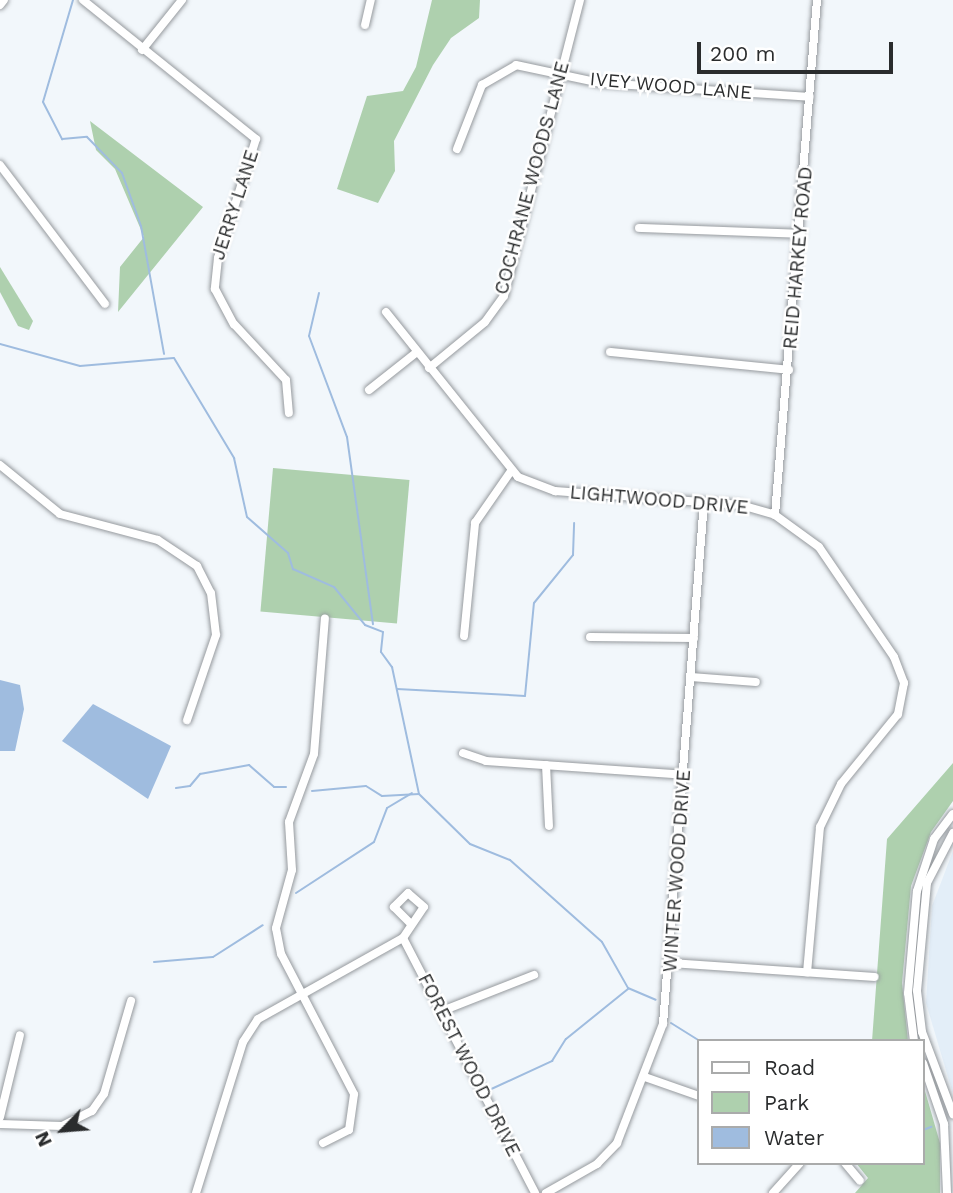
<!DOCTYPE html>
<html>
<head>
<meta charset="utf-8">
<style>
  body { margin:0 }
  #map { position:relative; width:953px; height:1193px; overflow:hidden; background:#f2f7fb; font-family:"Work Sans",sans-serif }
  div>[style] { position:absolute }
  [style*='--x'] { left:calc(var(--x)*1px); top:calc(var(--y)*1px); width:calc(var(--w)*1px); rotate:calc(var(--a)*1deg) }
  .built>* { inset:0; background:#e3eef8 }
  .green>* { inset:0; background:#aed0ae; transform-origin:0 0 }
  .water>* { inset:0; background:#9fbcdf }
  .stream>* { height:2px; margin:-1px; padding:0 1px; transform-origin:1px; border-radius:1px; background:#9fbcdf }
  .roads { filter:drop-shadow(0 0 2px #969a9e) drop-shadow(0 0 2px #969a9e) }
  .minor>* { height:8px; margin:-4px; padding:0 4px; transform-origin:4px; border-radius:4px; background:#fff }
  span { translate:-50% -50%; white-space:nowrap; text-align:center; line-height:1.15; -webkit-text-stroke:5px #fff; paint-order:stroke }
  .street-label { font-size:19px; color:#2a2c2d }
  .legend { position:absolute; left:697px; top:1039px; width:228px; height:126px; box-sizing:border-box; background:#fff; border:2px solid #aaabab; margin:0; padding:9px 12px; list-style:none; font-size:21px; color:#2a2c2d }
  .legend li { display:flex; align-items:center; gap:14px; height:35px }
  .legend b { width:35px; border:2px solid #aaabab }
  .north { position:absolute; left:28px; top:1095px; width:70px; height:70px; -webkit-text-stroke:5px #fff; paint-order:stroke; rotate:245deg; font-size:19px; font-weight:700; line-height:28px; text-align:center; color:#2a2c2d }
  .north::after { content:''; display:block; margin:auto; width:24px; height:32px; background:#2a2c2d; clip-path:polygon(50% 0,100% 100%,50% 72%,0 100%) }
  .scale { position:absolute; left:697px; top:42px; width:196px; height:32px; box-sizing:border-box; border:4px solid #2a2c2d; border-top:0; padding-left:9px; font-size:21px; line-height:24px; white-space:nowrap; color:#2a2c2d; -webkit-text-stroke:5px #fff; paint-order:stroke }
</style>
</head>
<body>
<div id="map">
  <div class="built">
    <i style="clip-path:polygon(953px 851px,953px 1094px,926px 1003px,932px 906px)"></i>
  </div>
  <div class="green">
    <i style="clip-path:polygon(432px 0,480px 0,479px 18px,451px 38px,433px 65px,394px 141px,395px 171px,378px 203px,337px 189px,367px 96px,403px 91px,416px 67px)"></i>
    <i style="clip-path:polygon(90px 121px,203px 207px,118px 312px,120px 267px,144px 237px,115px 169px,96px 150px)"></i>
    <i style="clip-path:polygon(0 267px,33px 321px,29px 330px,18px 326px,0 292px)"></i>
    <i style="left:273px;top:468px;width:137px;height:144px;rotate:5deg"></i>
    <i style="clip-path:polygon(953px 763px,953px 801px,931px 832px,911px 886px,902px 983px,908px 1041px,872px 1041px,887px 839px)"></i>
    <i style="clip-path:polygon(923px 1084px,940px 1143px,940px 1193px,855px 1193px,868px 1178px,856px 1163px,923px 1163px)"></i>
  </div>
  <div class="water">
    <i style="clip-path:polygon(0 680px,20px 685px,24px 709px,15px 751px,0 751px)"></i>
    <i style="clip-path:polygon(93px 704px,171px 746px,148px 799px,62px 741px)"></i>
  </div>
  <div class="stream">
    <i style="--x:73;--y:0;--w:106;--a:106.4"></i>
    <i style="--x:43;--y:102;--w:42;--a:62.8"></i>
    <i style="--x:62;--y:139;--w:25;--a:-5"></i>
    <i style="--x:87;--y:137;--w:50;--a:45.8"></i>
    <i style="--x:122;--y:173;--w:56;--a:70.3"></i>
    <i style="--x:141;--y:226;--w:130;--a:79.8"></i>
    <i style="--x:319;--y:293;--w:44;--a:103.1"></i>
    <i style="--x:309;--y:336;--w:108;--a:69.4"></i>
    <i style="--x:347;--y:437;--w:189;--a:82.1"></i>
    <i style="--x:0;--y:344;--w:83;--a:15.4"></i>
    <i style="--x:80;--y:366;--w:94;--a:-4.9"></i>
    <i style="--x:174;--y:358;--w:117;--a:59"></i>
    <i style="--x:234;--y:458;--w:60;--a:77.6"></i>
    <i style="--x:247;--y:517;--w:55;--a:41.3"></i>
    <i style="--x:288;--y:553;--w:17;--a:73"></i>
    <i style="--x:293;--y:569;--w:45;--a:23.7"></i>
    <i style="--x:334;--y:587;--w:49;--a:50.8"></i>
    <i style="--x:365;--y:625;--w:19;--a:21"></i>
    <i style="--x:383;--y:632;--w:20;--a:96"></i>
    <i style="--x:381;--y:652;--w:19;--a:54"></i>
    <i style="--x:392;--y:667;--w:130;--a:78"></i>
    <i style="--x:397;--y:689;--w:128;--a:3.1"></i>
    <i style="--x:525;--y:696;--w:93;--a:-84.5"></i>
    <i style="--x:534;--y:603;--w:62;--a:-50.9"></i>
    <i style="--x:573;--y:555;--w:32;--a:-88"></i>
    <i style="--x:176;--y:788;--w:14;--a:-8"></i>
    <i style="--x:190;--y:786;--w:16;--a:-50"></i>
    <i style="--x:200;--y:774;--w:50;--a:-10.4"></i>
    <i style="--x:249;--y:765;--w:33;--a:41"></i>
    <i style="--x:274;--y:787;--w:12;--a:0"></i>
    <i style="--x:312;--y:791;--w:54;--a:-5.3"></i>
    <i style="--x:366;--y:786;--w:19;--a:32"></i>
    <i style="--x:382;--y:796;--w:37;--a:-3"></i>
    <i style="--x:419;--y:794;--w:71;--a:44.4"></i>
    <i style="--x:470;--y:844;--w:43;--a:21.8"></i>
    <i style="--x:510;--y:860;--w:123;--a:41.7"></i>
    <i style="--x:602;--y:942;--w:53;--a:60.5"></i>
    <i style="--x:628;--y:988;--w:30;--a:23"></i>
    <i style="--x:296;--y:893;--w:93;--a:-33.2"></i>
    <i style="--x:374;--y:842;--w:36;--a:-69"></i>
    <i style="--x:387;--y:808;--w:29;--a:-31"></i>
    <i style="--x:154;--y:962;--w:59;--a:-4.8"></i>
    <i style="--x:213;--y:957;--w:59;--a:-32.6"></i>
    <i style="--x:671;--y:1023;--w:34;--a:32"></i>
    <i style="--x:487;--y:1091;--w:72;--a:-24.8"></i>
    <i style="--x:552;--y:1061;--w:26;--a:-58"></i>
    <i style="--x:566;--y:1039;--w:80;--a:-38.9"></i>
    <i style="--x:923;--y:1130;--w:9;--a:-21"></i>
  </div>
  <div class="roads">
    <div class="minor">
      <i style="--x:83;--y:0;--w:222;--a:38.8"></i>
      <i style="--x:256;--y:139;--w:125;--a:107.7"></i>
      <i style="--x:218;--y:258;--w:31;--a:96"></i>
      <i style="--x:215;--y:289;--w:40;--a:62"></i>
      <i style="--x:234;--y:324;--w:76;--a:47.1"></i>
      <i style="--x:286;--y:380;--w:33;--a:85"></i>
      <i style="--x:0;--y:5;--w:6;--a:-51"></i>
      <i style="--x:365;--y:25;--w:26;--a:-77"></i>
      <i style="--x:142;--y:50;--w:64;--a:-51.3"></i>
      <i style="--x:457;--y:149;--w:69;--a:-68.7"></i>
      <i style="--x:482;--y:85;--w:39;--a:-30"></i>
      <i style="--x:516;--y:65;--w:87;--a:12"></i>
      <i style="--x:601;--y:83;--w:209;--a:3.8"></i>
      <i style="--x:0;--y:165;--w:174;--a:52.9"></i>
      <i style="--x:639;--y:228;--w:162;--a:2.1"></i>
      <i style="--x:386;--y:312;--w:211;--a:51.3"></i>
      <i style="--x:518;--y:477;--w:40;--a:21"></i>
      <i style="--x:555;--y:491;--w:187;--a:4.3"></i>
      <i style="--x:741;--y:505;--w:35;--a:16"></i>
      <i style="--x:775;--y:515;--w:54;--a:36"></i>
      <i style="--x:819;--y:547;--w:133;--a:55.7"></i>
      <i style="--x:894;--y:657;--w:28;--a:69"></i>
      <i style="--x:904;--y:683;--w:32;--a:101"></i>
      <i style="--x:898;--y:714;--w:90;--a:129.2"></i>
      <i style="--x:841;--y:784;--w:48;--a:116"></i>
      <i style="--x:820;--y:827;--w:146;--a:95.1"></i>
      <i style="--x:610;--y:352;--w:180;--a:5.7"></i>
      <i style="--x:429;--y:368;--w:72;--a:-39.4"></i>
      <i style="--x:485;--y:322;--w:32;--a:-54"></i>
      <i style="--x:504;--y:296;--w:306;--a:-75.6"></i>
      <i style="--x:369;--y:390;--w:61;--a:-38.4"></i>
      <i style="--x:0;--y:465;--w:77;--a:39.2"></i>
      <i style="--x:60;--y:514;--w:101;--a:14.9"></i>
      <i style="--x:158;--y:540;--w:47;--a:33.7"></i>
      <i style="--x:197;--y:566;--w:30;--a:63"></i>
      <i style="--x:211;--y:593;--w:42;--a:83.2"></i>
      <i style="--x:216;--y:635;--w:90;--a:108.8"></i>
      <i style="--x:775;--y:515;--w:517;--a:-85.34"></i>
      <i style="--x:464;--y:636;--w:114;--a:-84.4"></i>
      <i style="--x:475;--y:523;--w:63;--a:-55.3"></i>
      <i style="--x:590;--y:637;--w:104;--a:0.6"></i>
      <i style="--x:691;--y:677;--w:65;--a:4.4"></i>
      <i style="--x:463;--y:753;--w:24;--a:19"></i>
      <i style="--x:486;--y:761;--w:198;--a:4"></i>
      <i style="--x:546;--y:765;--w:61;--a:87.2"></i>
      <i style="--x:953;--y:833;--w:56;--a:117.5"></i>
      <i style="--x:927;--y:883;--w:108;--a:95.3"></i>
      <i style="--x:917;--y:991;--w:41;--a:83"></i>
      <i style="--x:922;--y:1032;--w:88;--a:69.3"></i>
      <i style="--x:403;--y:938;--w:287;--a:62.6"></i>
      <i style="--x:403;--y:938;--w:37;--a:-56"></i>
      <i style="--x:424;--y:907;--w:21;--a:-139"></i>
      <i style="--x:408;--y:893;--w:20;--a:135"></i>
      <i style="--x:394;--y:907;--w:23;--a:45"></i>
      <i style="--x:671;--y:963;--w:204;--a:3.9"></i>
      <i style="--x:442;--y:1011;--w:99;--a:-21.4"></i>
      <i style="--x:914;--y:1041;--w:48;--a:-97.1"></i>
      <i style="--x:908;--y:993;--w:102;--a:-85"></i>
      <i style="--x:917;--y:891;--w:55;--a:-71.9"></i>
      <i style="--x:934;--y:839;--w:31;--a:-53"></i>
      <i style="--x:923;--y:1063;--w:65;--a:71"></i>
      <i style="--x:944;--y:1124;--w:69;--a:87.5"></i>
      <i style="--x:645;--y:1077;--w:57;--a:19.4"></i>
      <i style="--x:0;--y:1117;--w:84;--a:-76.3"></i>
      <i style="--x:0;--y:1124;--w:62;--a:1.8"></i>
      <i style="--x:62;--y:1126;--w:34;--a:-27"></i>
      <i style="--x:92;--y:1111;--w:21;--a:-55"></i>
      <i style="--x:104;--y:1094;--w:97;--a:-73.8"></i>
      <i style="--x:323;--y:1143;--w:29;--a:-27"></i>
      <i style="--x:349;--y:1130;--w:36;--a:-82"></i>
      <i style="--x:354;--y:1094;--w:158;--a:-117.5"></i>
      <i style="--x:281;--y:954;--w:26;--a:-101"></i>
      <i style="--x:276;--y:928;--w:60;--a:-74.6"></i>
      <i style="--x:292;--y:870;--w:48;--a:-93.6"></i>
      <i style="--x:289;--y:822;--w:72;--a:-69.8"></i>
      <i style="--x:314;--y:754;--w:136;--a:-85.4"></i>
      <i style="--x:845;--y:1163;--w:23;--a:50"></i>
      <i style="--x:196;--y:1193;--w:158;--a:-72.7"></i>
      <i style="--x:243;--y:1042;--w:27;--a:-57"></i>
      <i style="--x:258;--y:1019;--w:166;--a:-29.2"></i>
      <i style="--x:546;--y:1193;--w:59;--a:-29.6"></i>
      <i style="--x:597;--y:1164;--w:29;--a:-46"></i>
      <i style="--x:617;--y:1143;--w:128;--a:-68.9"></i>
      <i style="--x:663;--y:1024;--w:524;--a:-85.51"></i>
      <i style="--x:773;--y:1193;--w:40;--a:-48"></i>
    </div>
  </div>
  <div class="street-label">
    <span style="left:671px;top:86px;rotate:5deg">IVEY WOOD LANE</span>
    <span style="left:532px;top:178px;rotate:-75deg">COCHRANE WOODS LANE</span>
    <span style="left:235px;top:205px;rotate:-72deg">JERRY LANE</span>
    <span style="left:798px;top:258px;rotate:-85deg">REID HARKEY ROAD</span>
    <span style="left:659px;top:500px;rotate:5deg">LIGHTWOOD DRIVE</span>
    <span style="left:677px;top:871px;rotate:-86deg">WINTER WOOD DRIVE</span>
    <span style="left:469px;top:1065px;rotate:63deg">FOREST WOOD DRIVE</span>
  </div>
  <ul class="legend">
  <li><b style="height:9px;background:#fff"></b>Road</li>
  <li><b style="height:19px;background:#aed0ae"></b>Park</li>
  <li><b style="height:19px;background:#9fbcdf"></b>Water</li>
  </ul>
  <div class="north">N</div>
  <div class="scale">200 m</div>
</div>
</body>
</html>
